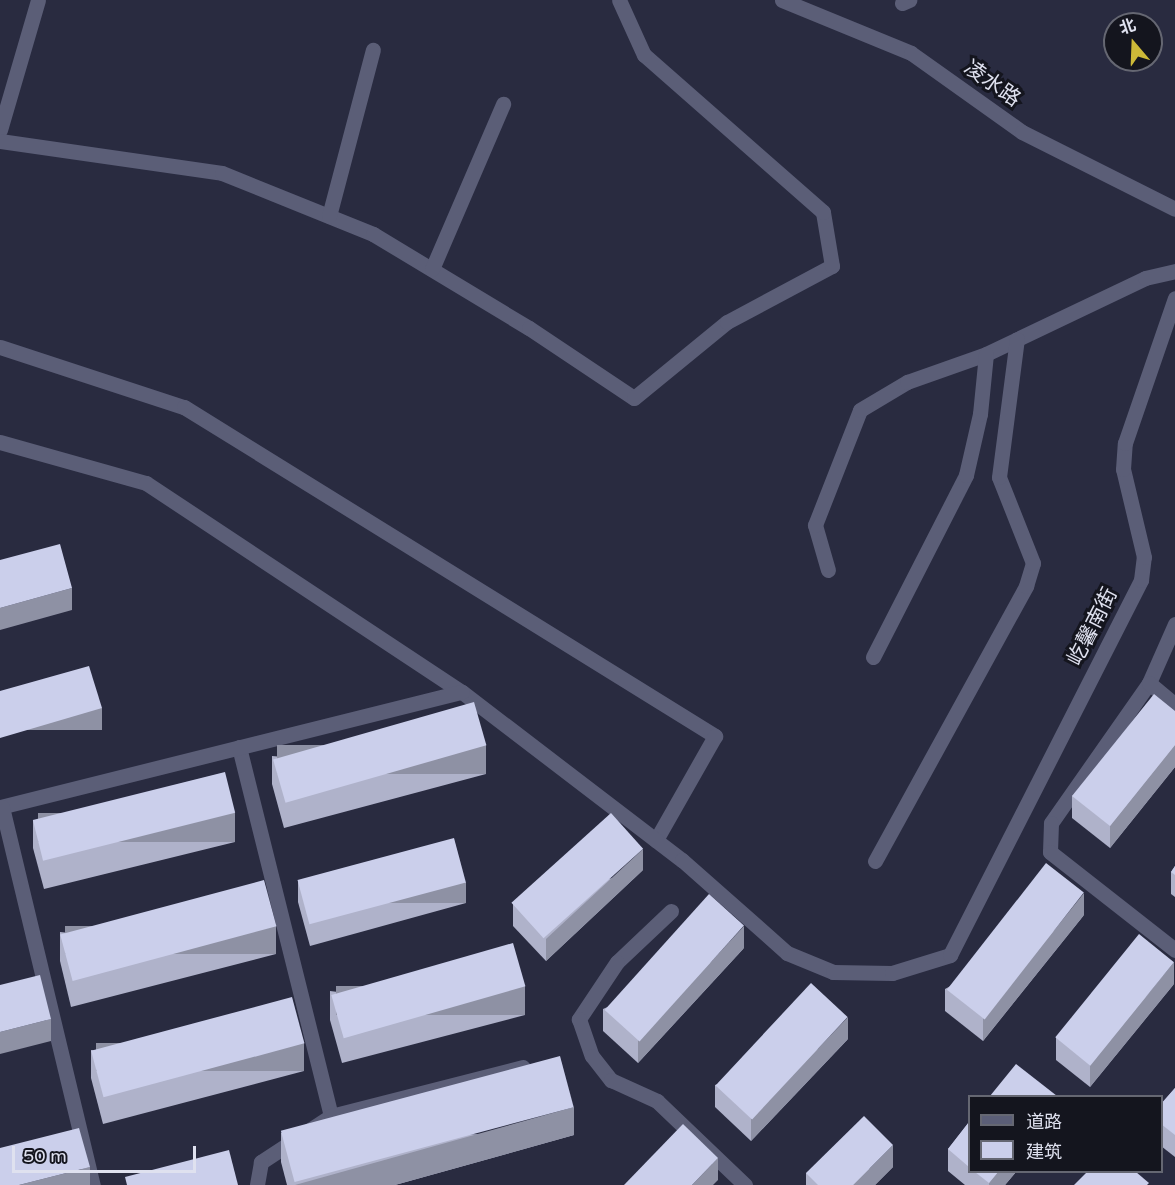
<!DOCTYPE html>
<html>
<head>
<meta charset="utf-8">
<style>
  body { margin:0 }
  #map { position:relative; width:1175px; height:1185px; overflow:hidden; background:#292b40; font-family:"Varela Round","Noto Sans SC",sans-serif }
  div>[style] { position:absolute }
  [style*='--x'] { left:calc(var(--x)*1px); top:calc(var(--y)*1px); width:calc(var(--w)*1px); rotate:calc(var(--a)*1deg) }
  .minor>* { height:15px; margin:-7.5px; padding:0 7.5px; transform-origin:7.5px; border-radius:7.5px; background:#5b5e77 }
  .wall>* { inset:0; background:#afb2ca }
  .shaded-wall>* { inset:0; background:#8e91a4; transform-origin:0 0 }
  .building>* { inset:0; background:#cbcfeb; transform-origin:0 0 }
  span { translate:-50% -50%; white-space:nowrap; text-align:center; line-height:1.15; -webkit-text-stroke:6px #14151e; paint-order:stroke }
  .street-label { font-size:21px; color:#dfe1ef }
  .legend { position:absolute; left:968px; top:1095px; width:195px; height:78px; box-sizing:border-box; background:#14151e; border:2px solid #656772; margin:0; padding:8px 10px; list-style:none; font-size:18px; color:#dfe1ef }
  .legend li { display:flex; align-items:center; gap:12px; height:30px }
  .legend b { width:30px; border:2px solid #656772 }
  .north { position:absolute; left:1103px; top:12px; width:60px; height:60px; box-sizing:border-box; background:#14151e; border:2px solid #656772; border-radius:50%; rotate:341deg; font-size:16px; font-weight:700; line-height:24px; text-align:center; color:#dfe1ef }
  .north::after { content:''; display:block; margin:auto; width:21px; height:27px; background:#cdb938; clip-path:polygon(50% 0,100% 100%,50% 72%,0 100%) }
  .scale { position:absolute; left:12px; top:1146px; width:184px; height:27px; box-sizing:border-box; border:3px solid #dfe1ef; border-top:0; padding-left:8px; font-size:18px; line-height:21px; white-space:nowrap; color:#dfe1ef; -webkit-text-stroke:4px #14151e; paint-order:stroke }
</style>
</head>
<body>
<div id="map">
  <div class="minor">
    <i style="--x:782;--y:0;--w:139;--a:22.3"></i>
    <i style="--x:911;--y:53;--w:136;--a:35.4"></i>
    <i style="--x:1022;--y:132;--w:171;--a:26.7"></i>
    <i style="--x:902;--y:3;--w:8;--a:-23"></i>
    <i style="--x:0;--y:130;--w:135;--a:-73.7"></i>
    <i style="--x:0;--y:141;--w:224;--a:8.2"></i>
    <i style="--x:222;--y:173;--w:163;--a:22"></i>
    <i style="--x:373;--y:234;--w:182;--a:31.1"></i>
    <i style="--x:529;--y:328;--w:126;--a:33.7"></i>
    <i style="--x:634;--y:398;--w:120;--a:-39.3"></i>
    <i style="--x:727;--y:322;--w:119;--a:-28.1"></i>
    <i style="--x:832;--y:266;--w:55;--a:-99.5"></i>
    <i style="--x:823;--y:212;--w:238;--a:-138.7"></i>
    <i style="--x:644;--y:55;--w:60;--a:-114.4"></i>
    <i style="--x:329;--y:216;--w:172;--a:-75.2"></i>
    <i style="--x:432;--y:269;--w:180;--a:-66.7"></i>
    <i style="--x:0;--y:347;--w:194;--a:18.1"></i>
    <i style="--x:184;--y:407;--w:625;--a:31.78"></i>
    <i style="--x:715;--y:736;--w:120;--a:119.6"></i>
    <i style="--x:0;--y:442;--w:152;--a:15.7"></i>
    <i style="--x:146;--y:483;--w:379;--a:33.5"></i>
    <i style="--x:462;--y:692;--w:277;--a:37.4"></i>
    <i style="--x:682;--y:860;--w:140;--a:41.5"></i>
    <i style="--x:787;--y:953;--w:50;--a:22.4"></i>
    <i style="--x:833;--y:972;--w:59;--a:1"></i>
    <i style="--x:892;--y:973;--w:61;--a:-17.2"></i>
    <i style="--x:950;--y:955;--w:421;--a:-63"></i>
    <i style="--x:1141;--y:580;--w:23;--a:-83"></i>
    <i style="--x:1144;--y:557;--w:90;--a:-103.4"></i>
    <i style="--x:1123;--y:469;--w:26;--a:-86"></i>
    <i style="--x:1125;--y:443;--w:153;--a:-71"></i>
    <i style="--x:828;--y:570;--w:47;--a:-106.1"></i>
    <i style="--x:815;--y:525;--w:123;--a:-68.6"></i>
    <i style="--x:860;--y:410;--w:55;--a:-30.8"></i>
    <i style="--x:907;--y:382;--w:84;--a:-19.5"></i>
    <i style="--x:986;--y:354;--w:176;--a:-25.5"></i>
    <i style="--x:1145;--y:278;--w:31;--a:-13"></i>
    <i style="--x:1175;--y:624;--w:64;--a:113.8"></i>
    <i style="--x:1149;--y:683;--w:171;--a:125"></i>
    <i style="--x:1051;--y:823;--w:29;--a:92"></i>
    <i style="--x:1050;--y:852;--w:159;--a:38.1"></i>
    <i style="--x:873;--y:657;--w:204;--a:-62.9"></i>
    <i style="--x:966;--y:475;--w:63;--a:-77.1"></i>
    <i style="--x:980;--y:414;--w:60;--a:-84.3"></i>
    <i style="--x:1149;--y:683;--w:34;--a:40"></i>
    <i style="--x:239;--y:747;--w:380;--a:76"></i>
    <i style="--x:331;--y:1116;--w:84;--a:146.7"></i>
    <i style="--x:261;--y:1162;--w:23;--a:100"></i>
    <i style="--x:0;--y:807;--w:476;--a:-14"></i>
    <i style="--x:2;--y:807;--w:389;--a:76.5"></i>
    <i style="--x:875;--y:861;--w:314;--a:-61.2"></i>
    <i style="--x:1026;--y:586;--w:24;--a:-73"></i>
    <i style="--x:1033;--y:563;--w:92;--a:-111.6"></i>
    <i style="--x:999;--y:477;--w:139;--a:-82.6"></i>
    <i style="--x:671;--y:911;--w:74;--a:136.6"></i>
    <i style="--x:617;--y:962;--w:69;--a:123.7"></i>
    <i style="--x:579;--y:1019;--w:39;--a:71"></i>
    <i style="--x:592;--y:1056;--w:31;--a:52"></i>
    <i style="--x:611;--y:1080;--w:51;--a:24.5"></i>
    <i style="--x:657;--y:1101;--w:122;--a:43.7"></i>
    <i style="--x:331;--y:1116;--w:198;--a:-14.3"></i>
  </div>
  <div class="wall">
    <i style="clip-path:polygon(1175px 711px,1175px 767px,1110px 848px,1072px 818px,1072px 796px)"></i>
    <i style="clip-path:polygon(272px 756px,486px 774px,284px 828px,272px 784px)"></i>
    <i style="clip-path:polygon(33px 820px,235px 842px,44px 889px,33px 848px)"></i>
    <i style="clip-path:polygon(1175px 866px,1175px 897px,1171px 894px,1171px 872px)"></i>
    <i style="clip-path:polygon(643px 870px,546px 961px,513px 926px,513px 904px)"></i>
    <i style="clip-path:polygon(298px 881px,466px 903px,310px 946px,298px 902px)"></i>
    <i style="clip-path:polygon(1084px 915px,983px 1041px,945px 1011px,945px 989px)"></i>
    <i style="clip-path:polygon(60px 932px,276px 954px,71px 1007px,60px 961px)"></i>
    <i style="clip-path:polygon(744px 948px,638px 1063px,603px 1031px,603px 1009px)"></i>
    <i style="clip-path:polygon(1174px 984px,1090px 1087px,1056px 1060px,1056px 1038px)"></i>
    <i style="clip-path:polygon(330px 991px,525px 1015px,342px 1063px,330px 1020px)"></i>
    <i style="clip-path:polygon(848px 1039px,751px 1141px,715px 1107px,715px 1085px)"></i>
    <i style="clip-path:polygon(91px 1050px,304px 1071px,103px 1124px,91px 1078px)"></i>
    <i style="clip-path:polygon(1175px 1088px,1175px 1157px,1161px 1146px,1161px 1104px)"></i>
    <i style="clip-path:polygon(969px 1122px,969px 1172px,1016px 1172px,1005px 1185px,965px 1185px,948px 1171px,948px 1149px)"></i>
    <i style="clip-path:polygon(281px 1133px,574px 1135px,395px 1185px,287px 1185px,281px 1162px)"></i>
    <i style="clip-path:polygon(893px 1167px,875px 1185px,806px 1185px,806px 1173px)"></i>
  </div>
  <div class="shaded-wall">
    <i style="clip-path:polygon(72px 588px,72px 610px,0 630px,0 608px)"></i>
    <i style="left:102px;top:708px;width:22px;height:106px;rotate:90deg"></i>
    <i style="left:486px;top:745px;width:29px;height:209px;rotate:90deg"></i>
    <i style="clip-path:polygon(1175px 745px,1175px 767px,1110px 848px,1110px 826px)"></i>
    <i style="left:235px;top:813px;width:29px;height:197px;rotate:90deg"></i>
    <i style="clip-path:polygon(643px 849px,643px 870px,546px 961px,546px 939px)"></i>
    <i style="left:466px;top:882px;width:21px;height:162px;rotate:90deg"></i>
    <i style="clip-path:polygon(1084px 893px,1084px 915px,983px 1041px,983px 1019px)"></i>
    <i style="left:276px;top:926px;width:28px;height:211px;rotate:90deg"></i>
    <i style="clip-path:polygon(744px 926px,744px 948px,638px 1063px,638px 1041px)"></i>
    <i style="clip-path:polygon(1174px 962px,1174px 984px,1090px 1087px,1090px 1065px)"></i>
    <i style="left:525px;top:986px;width:29px;height:189px;rotate:90deg"></i>
    <i style="clip-path:polygon(848px 1017px,848px 1039px,751px 1141px,751px 1119px)"></i>
    <i style="clip-path:polygon(51px 1019px,51px 1041px,0 1054px,0 1032px)"></i>
    <i style="left:304px;top:1043px;width:28px;height:208px;rotate:90deg"></i>
    <i style="clip-path:polygon(574px 1107px,574px 1135px,395px 1185px,295px 1185px)"></i>
    <i style="clip-path:polygon(893px 1145px,893px 1167px,875px 1185px,853px 1185px)"></i>
    <i style="clip-path:polygon(718px 1158px,718px 1180px,713px 1185px,692px 1185px)"></i>
    <i style="clip-path:polygon(90px 1167px,90px 1185px,19px 1185px)"></i>
    <i style="clip-path:polygon(998px 1172px,1016px 1172px,1005px 1185px,989px 1185px,989px 1183px)"></i>
  </div>
  <div class="building">
    <i style="clip-path:polygon(60px 544px,72px 588px,0 608px,0 560px)"></i>
    <i style="clip-path:polygon(89px 666px,102px 708px,0 738px,0 691px)"></i>
    <i style="clip-path:polygon(1154px 694px,1175px 711px,1175px 745px,1110px 826px,1072px 796px)"></i>
    <i style="left:474px;top:702px;width:45px;height:209px;rotate:74deg"></i>
    <i style="left:225px;top:772px;width:42px;height:198px;rotate:76deg"></i>
    <i style="left:611px;top:813px;width:48px;height:134px;rotate:48deg"></i>
    <i style="left:454px;top:838px;width:46px;height:162px;rotate:75deg"></i>
    <i style="left:1046px;top:863px;width:48px;height:161px;rotate:38deg"></i>
    <i style="clip-path:polygon(1175px 866px,1175px 875px,1171px 872px)"></i>
    <i style="left:264px;top:880px;width:48px;height:211px;rotate:75deg"></i>
    <i style="left:709px;top:894px;width:47px;height:156px;rotate:42deg"></i>
    <i style="left:1139px;top:934px;width:45px;height:133px;rotate:39deg"></i>
    <i style="left:513px;top:943px;width:45px;height:189px;rotate:74deg"></i>
    <i style="clip-path:polygon(40px 975px,51px 1019px,0 1032px,0 985px)"></i>
    <i style="left:811px;top:983px;width:50px;height:140px;rotate:43deg"></i>
    <i style="left:292px;top:997px;width:48px;height:208px;rotate:75deg"></i>
    <i style="left:560px;top:1056px;width:53px;height:289px;rotate:75deg"></i>
    <i style="clip-path:polygon(1016px 1064px,1057px 1096px,990px 1096px)"></i>
    <i style="clip-path:polygon(1175px 1088px,1175px 1135px,1161px 1124px,1161px 1104px)"></i>
    <i style="clip-path:polygon(864px 1116px,893px 1145px,853px 1185px,818px 1185px,806px 1173px)"></i>
    <i style="clip-path:polygon(969px 1122px,969px 1167px,948px 1149px)"></i>
    <i style="clip-path:polygon(683px 1124px,718px 1158px,692px 1185px,624px 1185px)"></i>
    <i style="clip-path:polygon(79px 1128px,90px 1167px,19px 1185px,0 1185px,0 1148px)"></i>
    <i style="clip-path:polygon(229px 1150px,238px 1185px,127px 1185px,125px 1177px)"></i>
    <i style="clip-path:polygon(975px 1172px,998px 1172px,989px 1183px)"></i>
    <i style="clip-path:polygon(1087px 1172px,1136px 1172px,1149px 1183px,1147px 1185px,1074px 1185px)"></i>
  </div>
  <div class="street-label">
    <span style="left:992px;top:84px;rotate:35deg">凌水路</span>
    <span style="left:1093px;top:627px;rotate:-63deg">屹馨南街</span>
  </div>
  <ul class="legend">
  <li><b style="height:8px;background:#5b5e77"></b>道路</li>
  <li><b style="height:16px;background:#cbcfeb"></b>建筑</li>
  </ul>
  <div class="north">北</div>
  <div class="scale">50 m</div>
</div>
</body>
</html>
